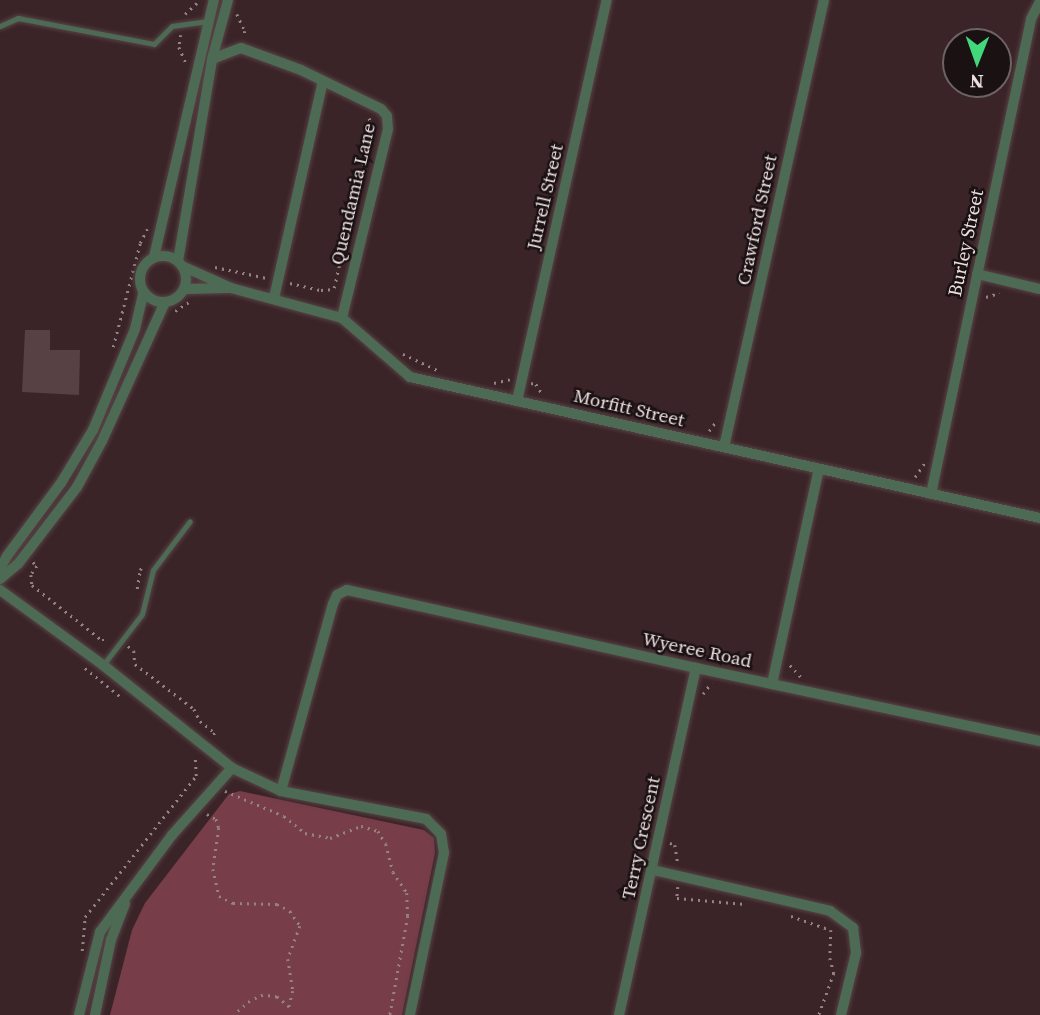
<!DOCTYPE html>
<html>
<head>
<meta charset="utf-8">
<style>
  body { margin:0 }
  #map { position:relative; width:1040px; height:1015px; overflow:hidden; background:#3a2428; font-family:"Source Serif 4",serif }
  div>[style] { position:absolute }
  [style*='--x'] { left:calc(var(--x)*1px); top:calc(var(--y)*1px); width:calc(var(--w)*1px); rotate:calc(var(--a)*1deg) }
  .green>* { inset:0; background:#773d49 }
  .building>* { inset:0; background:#584144 }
  .path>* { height:2.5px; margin-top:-1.25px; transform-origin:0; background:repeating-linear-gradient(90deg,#948285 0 2px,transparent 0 7px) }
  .roads { filter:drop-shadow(0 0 2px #574245) drop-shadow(0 0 2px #574245) }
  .service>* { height:5px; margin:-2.5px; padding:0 2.5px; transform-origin:2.5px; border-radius:2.5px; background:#4d6b54 }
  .minor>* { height:10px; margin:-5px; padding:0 5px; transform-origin:5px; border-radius:5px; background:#4d6b54 }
  .minor>.ring { margin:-5px; padding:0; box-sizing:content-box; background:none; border:10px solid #4d6b54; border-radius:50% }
  span { translate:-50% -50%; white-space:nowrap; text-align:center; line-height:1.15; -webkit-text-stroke:5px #1a1112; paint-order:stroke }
  .street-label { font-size:19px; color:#eddee0 }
  .north { position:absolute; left:942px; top:28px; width:70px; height:70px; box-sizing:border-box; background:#1a1112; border:2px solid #6e6364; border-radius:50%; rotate:181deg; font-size:19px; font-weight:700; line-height:28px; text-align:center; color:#eddee0 }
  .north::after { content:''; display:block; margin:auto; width:24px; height:32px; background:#43d77b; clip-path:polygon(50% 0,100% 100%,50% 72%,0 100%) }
</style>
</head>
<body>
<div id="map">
  <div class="green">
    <i style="clip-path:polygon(240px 791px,424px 830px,434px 838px,435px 853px,402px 1015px,110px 1015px,132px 930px,145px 903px,229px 794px)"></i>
  </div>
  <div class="building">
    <i style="clip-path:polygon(25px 330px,50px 330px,50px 350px,80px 350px,79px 395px,22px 392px)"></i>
  </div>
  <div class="path">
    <i style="--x:185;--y:14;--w:21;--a:-43"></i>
    <i style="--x:237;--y:14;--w:19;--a:65"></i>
    <i style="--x:245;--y:31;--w:5;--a:101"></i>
    <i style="--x:181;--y:35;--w:12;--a:99"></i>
    <i style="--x:179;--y:47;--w:20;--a:66"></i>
    <i style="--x:215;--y:267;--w:53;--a:11.9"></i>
    <i style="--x:290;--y:283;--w:32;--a:13"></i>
    <i style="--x:321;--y:290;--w:14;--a:-4"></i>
    <i style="--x:334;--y:288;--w:165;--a:-77.1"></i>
    <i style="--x:371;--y:127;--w:9;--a:-103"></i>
    <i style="--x:986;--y:297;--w:14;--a:-17"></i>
    <i style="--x:175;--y:311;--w:17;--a:-33"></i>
    <i style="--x:113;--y:347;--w:107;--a:-75.4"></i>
    <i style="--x:140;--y:243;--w:16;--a:-63"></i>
    <i style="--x:403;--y:354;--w:38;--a:25"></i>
    <i style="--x:494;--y:383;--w:17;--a:-13"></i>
    <i style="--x:531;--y:383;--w:5;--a:11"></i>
    <i style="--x:536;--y:384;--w:13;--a:58"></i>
    <i style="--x:709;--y:431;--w:14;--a:-54"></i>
    <i style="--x:915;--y:477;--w:18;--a:-56"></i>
    <i style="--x:33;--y:562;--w:6;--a:45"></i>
    <i style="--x:37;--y:566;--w:11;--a:124"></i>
    <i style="--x:31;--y:575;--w:10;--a:84"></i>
    <i style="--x:32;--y:585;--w:89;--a:38.2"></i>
    <i style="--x:102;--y:640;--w:7;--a:0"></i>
    <i style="--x:137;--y:589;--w:19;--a:-81"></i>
    <i style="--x:140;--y:570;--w:6;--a:-59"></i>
    <i style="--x:128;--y:646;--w:8;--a:40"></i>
    <i style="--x:134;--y:651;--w:13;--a:86"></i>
    <i style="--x:135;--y:664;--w:74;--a:37.3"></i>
    <i style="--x:194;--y:709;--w:13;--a:63"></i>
    <i style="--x:200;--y:721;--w:19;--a:39"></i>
    <i style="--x:215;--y:733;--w:5;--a:127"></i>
    <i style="--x:790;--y:665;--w:16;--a:47"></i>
    <i style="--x:85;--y:668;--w:46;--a:38.9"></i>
    <i style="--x:703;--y:694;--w:14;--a:-54"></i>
    <i style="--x:225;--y:791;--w:64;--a:23"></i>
    <i style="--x:284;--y:816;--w:27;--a:39"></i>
    <i style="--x:305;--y:833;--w:25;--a:11"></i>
    <i style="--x:330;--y:838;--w:33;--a:-21"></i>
    <i style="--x:361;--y:826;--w:18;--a:16"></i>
    <i style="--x:378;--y:831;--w:15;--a:58"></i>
    <i style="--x:386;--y:844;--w:29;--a:76"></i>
    <i style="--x:393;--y:872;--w:25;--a:56"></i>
    <i style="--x:407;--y:893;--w:23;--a:88"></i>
    <i style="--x:408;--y:916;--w:101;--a:100.3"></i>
    <i style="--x:207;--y:814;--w:10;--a:29"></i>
    <i style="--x:216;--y:819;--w:9;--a:72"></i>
    <i style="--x:219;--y:828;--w:41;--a:98.3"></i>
    <i style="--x:213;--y:869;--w:28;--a:77"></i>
    <i style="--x:219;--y:896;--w:16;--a:27"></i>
    <i style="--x:233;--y:903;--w:44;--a:1.3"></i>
    <i style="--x:277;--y:904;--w:15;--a:28"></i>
    <i style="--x:290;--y:911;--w:18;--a:56"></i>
    <i style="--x:300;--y:926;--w:35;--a:110"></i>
    <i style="--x:288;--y:959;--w:32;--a:81"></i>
    <i style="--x:293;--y:991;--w:16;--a:104"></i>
    <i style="--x:289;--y:1007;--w:16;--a:-140"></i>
    <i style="--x:277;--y:997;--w:14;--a:-172"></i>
    <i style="--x:263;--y:995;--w:14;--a:155"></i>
    <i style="--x:250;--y:1001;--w:21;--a:139"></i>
    <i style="--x:670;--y:843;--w:5;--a:22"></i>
    <i style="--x:675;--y:845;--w:18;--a:81"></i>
    <i style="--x:678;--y:887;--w:11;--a:95"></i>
    <i style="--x:677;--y:898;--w:68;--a:5"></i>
    <i style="--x:791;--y:916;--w:42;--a:19.3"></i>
    <i style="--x:831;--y:930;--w:28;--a:92"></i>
    <i style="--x:830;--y:958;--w:16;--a:75"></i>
    <i style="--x:834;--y:973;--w:45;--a:109.7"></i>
    <i style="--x:82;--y:951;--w:34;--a:-85"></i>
    <i style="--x:85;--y:917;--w:179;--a:-51.8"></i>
    <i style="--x:196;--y:776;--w:21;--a:-93"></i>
  </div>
  <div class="roads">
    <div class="service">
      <i style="--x:0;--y:26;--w:20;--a:-24"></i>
      <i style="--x:18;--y:18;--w:138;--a:10.8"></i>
      <i style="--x:154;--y:44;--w:25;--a:-45"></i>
      <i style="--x:172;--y:26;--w:36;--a:-8"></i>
      <i style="--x:103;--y:665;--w:64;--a:-52.6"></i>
      <i style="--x:142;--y:614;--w:45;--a:-76"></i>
      <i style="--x:153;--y:570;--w:61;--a:-52.9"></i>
    </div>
    <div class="minor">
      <i style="--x:212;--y:59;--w:31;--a:-21"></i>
      <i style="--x:241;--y:48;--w:64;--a:20.1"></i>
      <i style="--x:301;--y:70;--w:89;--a:26"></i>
      <i style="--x:381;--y:109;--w:9;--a:49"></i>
      <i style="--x:387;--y:116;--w:13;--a:86"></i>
      <i style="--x:388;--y:129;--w:195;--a:103.7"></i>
      <i class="ring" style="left:140px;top:256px;width:36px;height:36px"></i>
      <i style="--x:154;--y:257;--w:264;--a:-76.9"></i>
      <i style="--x:178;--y:261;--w:205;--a:-80.4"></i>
      <i style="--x:212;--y:59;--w:61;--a:-74.8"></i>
      <i style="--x:182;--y:266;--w:54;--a:24.2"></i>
      <i style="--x:231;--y:288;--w:115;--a:15.1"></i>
      <i style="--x:342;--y:318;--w:90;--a:40.9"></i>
      <i style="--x:410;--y:377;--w:646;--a:12.62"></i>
      <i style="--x:977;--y:274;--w:65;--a:13.4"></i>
      <i style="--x:185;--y:289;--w:43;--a:-1.3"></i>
      <i style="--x:274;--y:298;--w:222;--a:-77.3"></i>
      <i style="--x:517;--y:401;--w:411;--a:-77.4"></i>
      <i style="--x:724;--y:447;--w:458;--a:-77.4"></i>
      <i style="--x:931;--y:494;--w:485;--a:-78.1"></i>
      <i style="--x:1031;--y:19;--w:20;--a:-63"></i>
      <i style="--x:0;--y:569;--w:15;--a:-62"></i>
      <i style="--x:7;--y:556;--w:91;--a:-53.5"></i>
      <i style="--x:61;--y:483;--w:62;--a:-58.9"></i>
      <i style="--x:93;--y:430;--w:109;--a:-67.4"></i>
      <i style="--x:135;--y:329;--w:36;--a:-77"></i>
      <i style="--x:0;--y:579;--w:23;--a:-40"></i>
      <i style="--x:18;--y:564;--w:97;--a:-52.5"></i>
      <i style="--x:77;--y:487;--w:52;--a:-61.5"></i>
      <i style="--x:102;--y:441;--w:153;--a:-65.6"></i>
      <i style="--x:0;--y:590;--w:127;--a:36.1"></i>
      <i style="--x:103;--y:665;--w:165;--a:38.6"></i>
      <i style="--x:232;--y:768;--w:54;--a:25.1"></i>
      <i style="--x:281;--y:791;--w:148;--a:10.9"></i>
      <i style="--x:426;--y:819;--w:21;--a:45"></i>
      <i style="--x:441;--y:834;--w:19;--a:81"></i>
      <i style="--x:444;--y:853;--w:166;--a:101.9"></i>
      <i style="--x:772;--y:684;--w:220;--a:-77.7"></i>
      <i style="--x:281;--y:791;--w:194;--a:-74.5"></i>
      <i style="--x:333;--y:604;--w:10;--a:-66"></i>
      <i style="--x:337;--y:595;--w:11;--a:-27"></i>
      <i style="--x:347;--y:590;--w:358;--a:12.6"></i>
      <i style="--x:696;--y:668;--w:352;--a:12"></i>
      <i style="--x:653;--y:870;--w:182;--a:13"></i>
      <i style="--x:830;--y:911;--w:29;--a:36"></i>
      <i style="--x:853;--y:928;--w:25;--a:83"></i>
      <i style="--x:856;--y:953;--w:64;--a:103.6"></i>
      <i style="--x:79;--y:1015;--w:86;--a:-75.8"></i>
      <i style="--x:100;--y:932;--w:121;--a:-53.4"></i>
      <i style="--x:172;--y:835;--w:90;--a:-48.2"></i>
      <i style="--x:95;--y:1015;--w:77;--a:-78"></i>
      <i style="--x:111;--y:940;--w:39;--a:-69"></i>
      <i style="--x:619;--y:1015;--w:355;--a:-77.5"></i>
    </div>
  </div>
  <div class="street-label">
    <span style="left:353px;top:194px;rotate:-77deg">Quendamia Lane</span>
    <span style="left:545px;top:197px;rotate:-77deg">Jurrell Street</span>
    <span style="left:757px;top:220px;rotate:-78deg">Crawford Street</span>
    <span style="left:966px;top:243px;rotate:-78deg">Burley Street</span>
    <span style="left:629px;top:408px;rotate:13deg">Morfitt Street</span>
    <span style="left:697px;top:650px;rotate:12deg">Wyeree Road</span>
    <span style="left:641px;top:838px;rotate:-78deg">Terry Crescent</span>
  </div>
  <div class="north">N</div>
</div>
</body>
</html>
